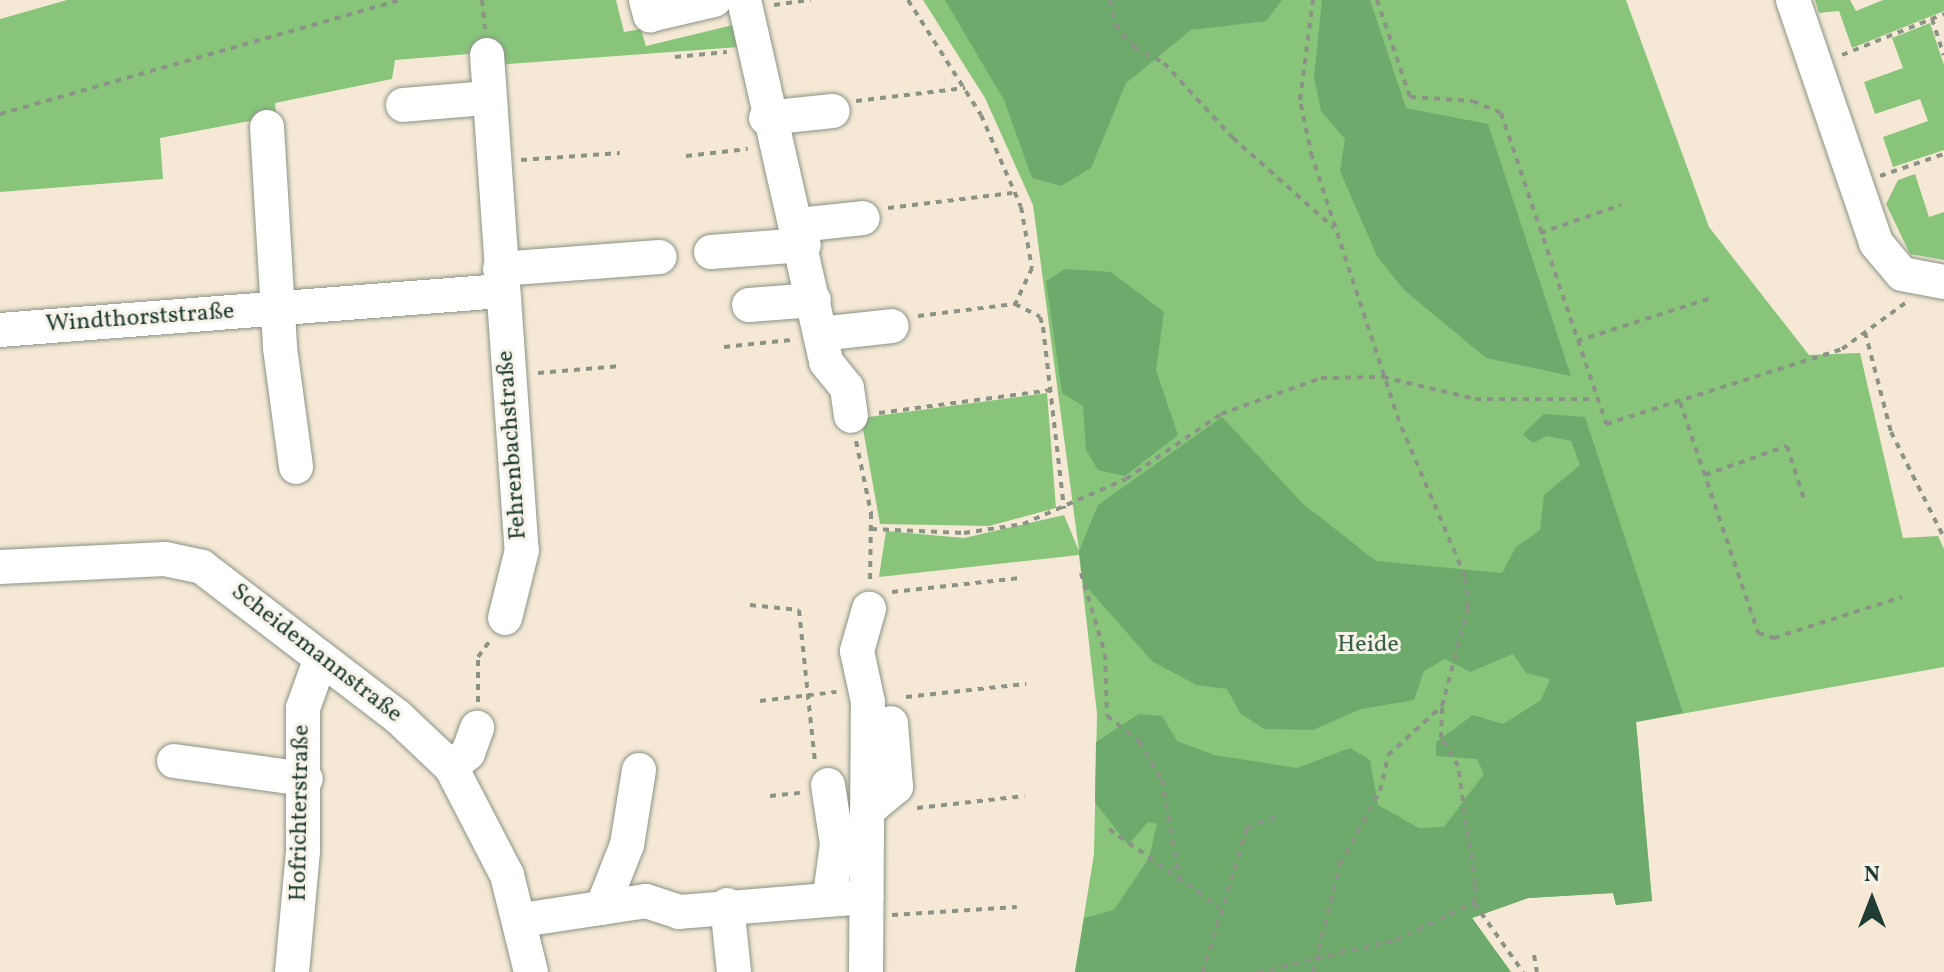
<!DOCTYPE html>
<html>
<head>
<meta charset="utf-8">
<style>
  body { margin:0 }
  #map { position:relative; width:1944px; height:972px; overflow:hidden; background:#f5e9d6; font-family:Vollkorn,serif }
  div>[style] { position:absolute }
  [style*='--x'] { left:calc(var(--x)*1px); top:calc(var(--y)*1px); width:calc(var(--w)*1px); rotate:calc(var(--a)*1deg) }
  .green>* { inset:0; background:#88c57b }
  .forest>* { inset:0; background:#6eaa6b }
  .path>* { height:4px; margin-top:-2px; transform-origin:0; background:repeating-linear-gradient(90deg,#8a9385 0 6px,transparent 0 12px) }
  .roads { filter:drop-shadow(0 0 2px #8a9385) drop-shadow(0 0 2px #8a9385) }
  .minor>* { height:34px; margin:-17px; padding:0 17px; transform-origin:17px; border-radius:17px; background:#fff }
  span { translate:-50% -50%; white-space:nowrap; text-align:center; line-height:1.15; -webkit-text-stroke:6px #f7f3e8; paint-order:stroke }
  .street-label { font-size:24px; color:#1f3d34 }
  .park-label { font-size:24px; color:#395f46 }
  .north { position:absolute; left:1832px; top:860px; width:80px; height:80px; -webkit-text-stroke:6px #f7f3e8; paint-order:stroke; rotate:0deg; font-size:22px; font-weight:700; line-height:32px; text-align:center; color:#1f3d34 }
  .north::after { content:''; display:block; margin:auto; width:28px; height:36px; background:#1f3d34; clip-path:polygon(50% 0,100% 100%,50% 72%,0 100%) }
</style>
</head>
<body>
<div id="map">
  <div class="green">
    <i style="clip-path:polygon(67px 0,616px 0,624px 32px,641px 29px,646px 46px,733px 25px,739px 47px,496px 65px,494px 52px,395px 60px,392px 79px,275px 103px,276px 116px,160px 138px,163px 179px,0 192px,0 19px)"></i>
    <i style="clip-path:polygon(923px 0,1626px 0,1709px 227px,1809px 355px,1860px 353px,1903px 538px,1938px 536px,1944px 549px,1944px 667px,1636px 722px,1652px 901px,1616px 905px,1613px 893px,1528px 898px,1472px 918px,1511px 972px,1075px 972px,1094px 854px,1097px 714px,1079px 555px,879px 577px,886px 531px,964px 538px,1064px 515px,1079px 551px,1033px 205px,985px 98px)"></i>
    <i style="clip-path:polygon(1815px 0,1850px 0,1856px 11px,1883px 0,1944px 0,1944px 11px,1852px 48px,1839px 11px,1819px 13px)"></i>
    <i style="clip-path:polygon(1930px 23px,1944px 65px,1944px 150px,1893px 167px,1883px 137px,1928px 121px,1920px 99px,1875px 114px,1864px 82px,1903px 68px,1892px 38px)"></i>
    <i style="clip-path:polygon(1915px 174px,1929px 217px,1944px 212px,1944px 260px,1910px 254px,1886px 204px,1898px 180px)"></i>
    <i style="clip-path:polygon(1047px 393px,1056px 508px,989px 526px,880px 524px,861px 418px)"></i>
  </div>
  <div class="forest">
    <i style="clip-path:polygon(945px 0,1282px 0,1266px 21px,1191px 30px,1126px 83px,1091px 168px,1061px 186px,1032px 178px,1004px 100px)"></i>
    <i style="clip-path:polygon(1322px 0,1370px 0,1406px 108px,1488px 124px,1571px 376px,1486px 358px,1404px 290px,1377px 256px,1340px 171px,1345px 139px,1321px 111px,1314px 77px)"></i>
    <i style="clip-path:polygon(1065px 269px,1111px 272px,1164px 312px,1156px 370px,1178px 435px,1125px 476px,1098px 470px,1086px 450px,1083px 406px,1062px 393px,1046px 281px)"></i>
    <i style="clip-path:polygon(1544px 414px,1585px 417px,1683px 713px,1636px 722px,1652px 901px,1616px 905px,1613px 893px,1528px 898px,1472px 918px,1511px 972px,1075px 972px,1084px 918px,1114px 910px,1149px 858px,1157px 824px,1148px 822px,1128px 845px,1095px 802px,1096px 742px,1139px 714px,1162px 716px,1177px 741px,1214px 755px,1297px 768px,1350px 748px,1370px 760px,1378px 805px,1419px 828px,1444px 827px,1484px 774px,1477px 759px,1436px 756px,1436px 742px,1473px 715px,1503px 724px,1541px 700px,1550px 679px,1526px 673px,1513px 654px,1470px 672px,1445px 659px,1424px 671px,1414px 700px,1361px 709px,1313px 730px,1264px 729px,1240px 713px,1227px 689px,1196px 685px,1152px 661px,1083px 583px,1079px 551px,1098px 505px,1222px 417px,1302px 503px,1376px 561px,1502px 573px,1516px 547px,1540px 530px,1544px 495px,1580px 465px,1571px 441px,1547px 436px,1533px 443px,1523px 434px)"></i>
  </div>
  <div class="path">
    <i style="--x:482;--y:0;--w:29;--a:84"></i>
    <i style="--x:908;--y:0;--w:136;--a:57.6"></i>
    <i style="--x:981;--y:115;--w:100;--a:66.5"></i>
    <i style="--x:1021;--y:207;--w:62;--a:79.8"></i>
    <i style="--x:1032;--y:268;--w:40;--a:115"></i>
    <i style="--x:1015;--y:304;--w:28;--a:27"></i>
    <i style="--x:1040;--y:317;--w:10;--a:73"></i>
    <i style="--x:1043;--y:327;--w:183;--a:83.4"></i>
    <i style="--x:1110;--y:0;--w:25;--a:79"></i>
    <i style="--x:1115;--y:25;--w:29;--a:49"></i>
    <i style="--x:1134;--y:47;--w:34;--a:28"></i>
    <i style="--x:1164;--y:63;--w:102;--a:47.4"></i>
    <i style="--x:1233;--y:138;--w:135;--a:41.7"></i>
    <i style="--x:1377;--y:0;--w:102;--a:71.2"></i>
    <i style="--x:1410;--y:97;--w:63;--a:3.6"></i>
    <i style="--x:1473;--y:101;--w:30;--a:23"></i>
    <i style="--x:1501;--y:113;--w:328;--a:71.3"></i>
    <i style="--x:1606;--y:424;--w:248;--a:-17.6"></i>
    <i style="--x:1842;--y:349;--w:78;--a:-36.1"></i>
    <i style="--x:774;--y:5;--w:37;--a:-8"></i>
    <i style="--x:1932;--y:19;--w:38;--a:72"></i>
    <i style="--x:1842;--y:55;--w:110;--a:-21.9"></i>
    <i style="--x:675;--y:57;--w:52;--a:-5.5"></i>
    <i style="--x:856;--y:101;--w:110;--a:-6.8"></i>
    <i style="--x:0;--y:114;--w:415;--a:-15.9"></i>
    <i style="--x:686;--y:156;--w:62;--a:-6.4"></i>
    <i style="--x:521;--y:160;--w:99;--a:-4"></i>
    <i style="--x:1880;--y:176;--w:68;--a:-19"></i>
    <i style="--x:888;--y:208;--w:125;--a:-6.9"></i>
    <i style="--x:1540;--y:233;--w:86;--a:-19.1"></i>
    <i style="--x:918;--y:316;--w:98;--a:-7.1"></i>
    <i style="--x:1865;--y:332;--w:103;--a:75.4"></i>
    <i style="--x:1891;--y:432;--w:119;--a:63.4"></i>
    <i style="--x:1577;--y:341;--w:138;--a:-17.8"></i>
    <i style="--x:724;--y:347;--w:67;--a:-6"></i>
    <i style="--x:538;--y:373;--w:83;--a:-4.8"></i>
    <i style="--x:1680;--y:402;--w:244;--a:71.3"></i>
    <i style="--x:1758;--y:633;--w:17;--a:17"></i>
    <i style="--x:1774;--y:638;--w:134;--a:-17.8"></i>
    <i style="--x:879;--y:413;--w:175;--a:-7.6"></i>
    <i style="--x:856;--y:441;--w:74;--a:78.2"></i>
    <i style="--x:871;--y:513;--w:69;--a:90.8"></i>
    <i style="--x:1705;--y:475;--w:87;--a:-19.5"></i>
    <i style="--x:1787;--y:446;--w:56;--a:72.2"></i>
    <i style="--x:871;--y:529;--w:93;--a:2.5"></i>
    <i style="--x:964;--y:533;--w:60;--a:-8.7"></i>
    <i style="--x:1023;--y:524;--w:112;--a:-23.6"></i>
    <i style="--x:1126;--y:479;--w:115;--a:-34.4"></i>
    <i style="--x:1221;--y:414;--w:106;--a:-19.8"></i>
    <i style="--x:1321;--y:378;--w:62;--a:-0.9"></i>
    <i style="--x:1383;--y:377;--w:95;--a:13.4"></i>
    <i style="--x:1475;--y:399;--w:120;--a:0"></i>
    <i style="--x:1081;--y:573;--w:84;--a:73.5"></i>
    <i style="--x:1105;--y:654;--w:62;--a:88.2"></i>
    <i style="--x:1107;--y:716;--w:41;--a:38"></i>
    <i style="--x:1139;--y:741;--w:45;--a:59.5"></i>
    <i style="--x:1162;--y:780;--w:99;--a:80.2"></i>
    <i style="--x:892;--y:592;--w:130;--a:-6.2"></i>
    <i style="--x:750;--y:605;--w:49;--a:5.8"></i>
    <i style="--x:799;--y:610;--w:152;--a:84"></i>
    <i style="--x:906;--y:697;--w:121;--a:-6.2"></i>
    <i style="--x:760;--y:701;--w:77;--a:-6.8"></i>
    <i style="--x:478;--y:702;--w:45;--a:-90"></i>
    <i style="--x:478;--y:657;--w:19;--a:-54"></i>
    <i style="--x:770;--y:796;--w:30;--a:-6"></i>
    <i style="--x:917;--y:808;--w:108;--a:-6.4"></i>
    <i style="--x:1109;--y:829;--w:135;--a:35.3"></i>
    <i style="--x:1474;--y:903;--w:85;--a:54.6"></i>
    <i style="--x:892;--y:915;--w:125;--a:-3.7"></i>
    <i style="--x:1534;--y:955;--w:17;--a:80"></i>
    <i style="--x:1203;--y:972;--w:151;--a:-73"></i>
    <i style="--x:1247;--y:828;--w:36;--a:-21"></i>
    <i style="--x:1258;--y:972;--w:142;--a:-13.1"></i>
    <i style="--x:1396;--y:940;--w:86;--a:-25.4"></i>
    <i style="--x:1474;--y:903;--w:19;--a:-87"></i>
    <i style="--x:1475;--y:884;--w:119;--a:-98.2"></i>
    <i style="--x:1458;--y:766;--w:33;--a:-121"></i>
    <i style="--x:1441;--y:738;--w:32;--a:-88"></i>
    <i style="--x:1442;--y:706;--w:101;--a:-75.1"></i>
    <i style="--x:1468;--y:608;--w:32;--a:-95"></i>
    <i style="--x:1465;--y:576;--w:168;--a:-113.1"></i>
    <i style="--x:1399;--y:421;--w:278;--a:-108.2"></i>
    <i style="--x:1312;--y:157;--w:58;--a:-101.9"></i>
    <i style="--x:1300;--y:100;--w:101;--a:-82.6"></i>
    <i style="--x:1313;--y:972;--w:111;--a:-76"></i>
    <i style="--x:1340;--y:864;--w:83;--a:-61.3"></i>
    <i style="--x:1380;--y:791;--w:37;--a:-77"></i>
    <i style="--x:1388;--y:755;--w:73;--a:-42.2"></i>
  </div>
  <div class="roads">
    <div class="minor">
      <i style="--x:646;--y:0;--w:16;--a:75"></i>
      <i style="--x:650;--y:15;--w:66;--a:-13.2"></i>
      <i style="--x:744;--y:0;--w:371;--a:77.2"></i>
      <i style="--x:826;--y:362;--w:33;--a:51"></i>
      <i style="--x:847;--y:388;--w:28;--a:82"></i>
      <i style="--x:1793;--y:0;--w:257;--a:71.1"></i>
      <i style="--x:1876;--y:243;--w:40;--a:50"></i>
      <i style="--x:1902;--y:274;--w:43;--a:10.8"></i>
      <i style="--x:487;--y:55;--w:496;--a:86"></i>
      <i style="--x:522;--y:550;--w:70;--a:104"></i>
      <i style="--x:403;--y:105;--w:83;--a:-4.8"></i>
      <i style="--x:766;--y:118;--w:67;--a:-6"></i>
      <i style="--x:267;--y:127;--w:221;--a:86.6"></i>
      <i style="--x:280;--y:348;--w:120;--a:82.3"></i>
      <i style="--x:798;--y:225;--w:65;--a:-6.1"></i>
      <i style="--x:711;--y:252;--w:93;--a:-4.3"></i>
      <i style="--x:500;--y:269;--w:160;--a:-4.3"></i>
      <i style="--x:749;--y:305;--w:65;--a:-4.4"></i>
      <i style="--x:0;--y:330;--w:503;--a:-4.45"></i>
      <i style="--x:820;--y:334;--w:72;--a:-6.3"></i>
      <i style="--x:0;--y:567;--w:165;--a:-2.8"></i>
      <i style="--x:165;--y:559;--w:38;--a:12"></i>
      <i style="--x:202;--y:567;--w:245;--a:37.4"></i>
      <i style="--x:397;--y:716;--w:74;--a:43.4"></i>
      <i style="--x:451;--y:767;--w:122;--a:62.6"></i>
      <i style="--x:507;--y:875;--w:100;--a:76.1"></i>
      <i style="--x:174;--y:761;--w:133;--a:7.8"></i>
      <i style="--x:451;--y:767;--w:22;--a:-39"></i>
      <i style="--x:468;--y:753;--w:27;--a:-70"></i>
      <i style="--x:828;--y:785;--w:60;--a:81.3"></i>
      <i style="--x:837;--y:844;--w:51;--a:97.8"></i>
      <i style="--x:867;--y:811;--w:38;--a:-40"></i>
      <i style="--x:896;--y:787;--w:64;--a:-94.5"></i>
      <i style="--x:727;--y:905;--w:67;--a:84"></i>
      <i style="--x:602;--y:908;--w:68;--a:-68.4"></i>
      <i style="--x:627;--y:845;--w:76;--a:-80.9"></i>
      <i style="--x:522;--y:920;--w:125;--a:-8.7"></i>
      <i style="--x:646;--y:901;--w:35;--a:18"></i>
      <i style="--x:679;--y:912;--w:188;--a:-4.6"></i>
      <i style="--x:292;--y:972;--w:121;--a:-84.8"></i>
      <i style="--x:303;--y:851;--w:143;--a:-90"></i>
      <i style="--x:303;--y:708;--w:53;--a:-70.2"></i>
      <i style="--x:866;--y:972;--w:270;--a:-89.6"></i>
      <i style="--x:868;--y:702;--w:52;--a:-102.2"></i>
      <i style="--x:857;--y:651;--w:44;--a:-74.1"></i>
    </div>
  </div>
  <div class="street-label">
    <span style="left:140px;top:319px;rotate:-4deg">Windthorststraße</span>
    <span style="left:513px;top:445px;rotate:-94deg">Fehrenbachstraße</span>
    <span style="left:316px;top:654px;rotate:38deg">Scheidemannstraße</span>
    <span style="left:301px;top:813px;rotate:-89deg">Hofrichterstraße</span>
  </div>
  <div class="park-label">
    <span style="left:1368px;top:646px">Heide</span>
  </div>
  <div class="north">N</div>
</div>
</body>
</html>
